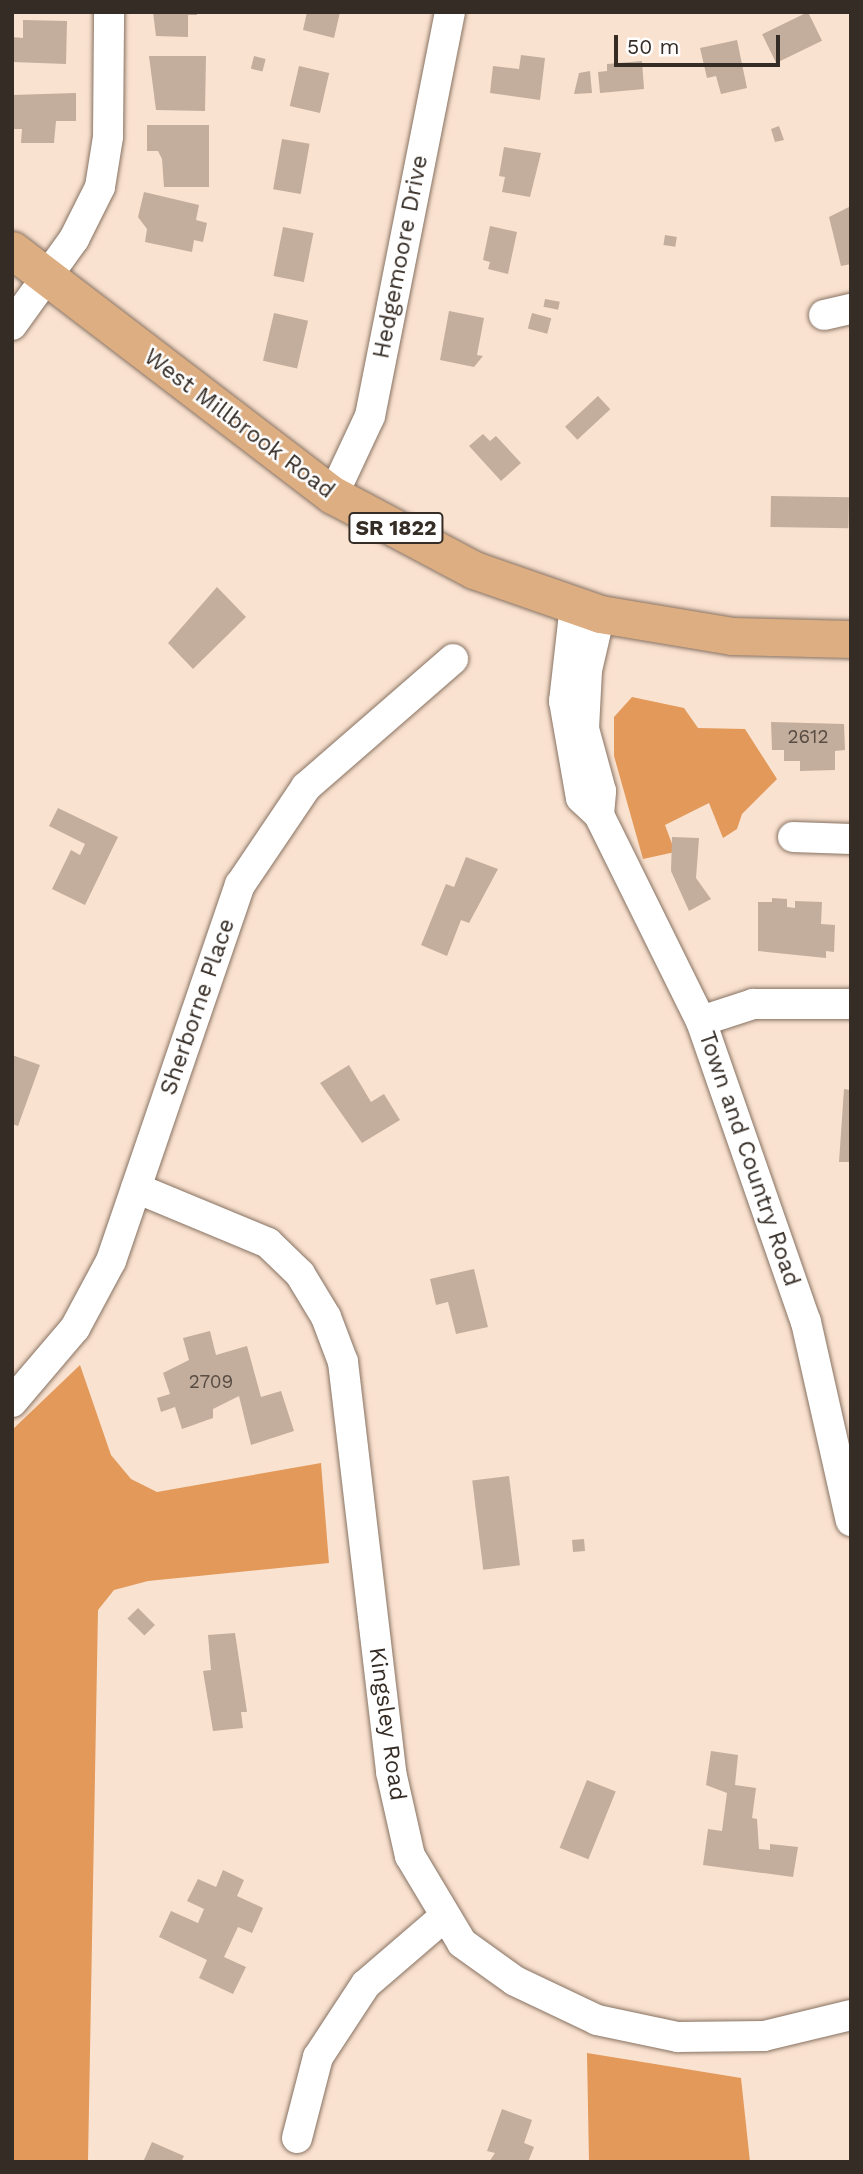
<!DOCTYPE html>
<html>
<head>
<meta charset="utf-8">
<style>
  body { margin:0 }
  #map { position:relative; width:863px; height:2174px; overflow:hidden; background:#fae2d0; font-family:"Work Sans",sans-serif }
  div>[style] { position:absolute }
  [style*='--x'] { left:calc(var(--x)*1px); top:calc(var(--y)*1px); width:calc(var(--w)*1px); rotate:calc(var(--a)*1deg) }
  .forest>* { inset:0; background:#e2995a }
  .building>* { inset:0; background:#c3ad9c; transform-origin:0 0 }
  .roads { filter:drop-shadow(0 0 2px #877262) drop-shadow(0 0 2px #877262) }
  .minor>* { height:30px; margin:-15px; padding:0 15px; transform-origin:15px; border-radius:15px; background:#fff }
  .major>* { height:37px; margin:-18.5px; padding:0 18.5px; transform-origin:18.5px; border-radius:18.5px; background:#ddae82 }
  span { translate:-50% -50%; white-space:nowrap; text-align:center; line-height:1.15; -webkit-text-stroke:5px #fff; paint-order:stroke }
  .number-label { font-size:19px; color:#584c43 }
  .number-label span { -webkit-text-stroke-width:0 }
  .shield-label span { padding:2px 5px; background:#fff; border:2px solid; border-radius:5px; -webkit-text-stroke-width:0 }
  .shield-label { font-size:21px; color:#352c25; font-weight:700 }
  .street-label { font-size:23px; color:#352c25 }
  .frame { position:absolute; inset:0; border:14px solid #352c25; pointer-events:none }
  .scale { position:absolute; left:614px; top:35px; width:166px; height:32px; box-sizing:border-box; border:4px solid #352c25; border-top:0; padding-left:9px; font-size:21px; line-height:24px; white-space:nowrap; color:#352c25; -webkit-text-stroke:5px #fff; paint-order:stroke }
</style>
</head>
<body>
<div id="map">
  <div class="forest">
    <i style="clip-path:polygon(632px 697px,684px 708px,698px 728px,745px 729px,777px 779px,742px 814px,737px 829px,723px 838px,709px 803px,665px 825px,675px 852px,643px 859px,614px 756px,614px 717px)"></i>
    <i style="clip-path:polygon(80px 1365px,111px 1455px,131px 1479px,157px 1492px,321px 1463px,329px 1563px,148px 1581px,114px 1590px,98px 1610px,88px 2162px,12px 2162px,12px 1430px)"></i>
    <i style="clip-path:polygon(587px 2053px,741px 2078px,750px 2162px,589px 2162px)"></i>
  </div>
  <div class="building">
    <i style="clip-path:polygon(153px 12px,197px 12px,197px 15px,188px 15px,188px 37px,156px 36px)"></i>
    <i style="clip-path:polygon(307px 12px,340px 12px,334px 38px,303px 30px)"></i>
    <i style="left:808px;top:12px;width:32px;height:51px;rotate:64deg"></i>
    <i style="clip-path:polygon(23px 20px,67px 21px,66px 64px,12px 62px,12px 37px,23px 38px)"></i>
    <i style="clip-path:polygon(737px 40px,747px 88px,721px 94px,716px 76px,707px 78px,700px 48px)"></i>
    <i style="clip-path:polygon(521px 55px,545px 58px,540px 100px,490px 93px,493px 66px,519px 69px)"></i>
    <i style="clip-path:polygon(149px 56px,206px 56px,205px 111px,156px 110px)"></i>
    <i style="left:254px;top:56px;width:12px;height:13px;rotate:14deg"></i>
    <i style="clip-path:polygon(642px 61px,644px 89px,600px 93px,598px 72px,607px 71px,607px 64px)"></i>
    <i style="left:299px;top:66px;width:31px;height:41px;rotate:13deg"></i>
    <i style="clip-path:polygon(590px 71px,592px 93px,574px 94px,579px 73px)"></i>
    <i style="clip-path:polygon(76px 93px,76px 121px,56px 121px,54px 143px,21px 143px,22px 129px,12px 129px,12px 95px)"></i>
    <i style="clip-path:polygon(147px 125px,209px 125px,209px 187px,164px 187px,162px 159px,158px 151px,147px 151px)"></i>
    <i style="clip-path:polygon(779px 126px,784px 140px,775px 142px,771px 129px)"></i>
    <i style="left:282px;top:139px;width:28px;height:51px;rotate:10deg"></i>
    <i style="clip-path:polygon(504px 147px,541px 153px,530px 197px,502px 192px,505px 177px,499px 176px)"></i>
    <i style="clip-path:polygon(144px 192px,199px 205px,196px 220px,207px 223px,203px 242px,194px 240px,192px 252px,145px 242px,147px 229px,138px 217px)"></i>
    <i style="clip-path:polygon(851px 206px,851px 264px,841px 266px,829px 217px)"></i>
    <i style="clip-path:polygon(490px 226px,517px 232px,508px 274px,488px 269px,490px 262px,483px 260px)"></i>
    <i style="left:283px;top:227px;width:31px;height:50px;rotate:11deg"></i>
    <i style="left:665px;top:235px;width:12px;height:10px;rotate:9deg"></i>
    <i style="left:545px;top:299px;width:15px;height:8px;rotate:11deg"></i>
    <i style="clip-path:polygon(449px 311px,484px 318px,477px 355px,483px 356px,474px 367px,440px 360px)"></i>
    <i style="left:274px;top:313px;width:35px;height:49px;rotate:13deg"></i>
    <i style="left:532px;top:313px;width:20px;height:16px;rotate:15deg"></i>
    <i style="left:598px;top:396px;width:18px;height:45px;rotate:47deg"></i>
    <i style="clip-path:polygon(483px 434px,490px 441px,496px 436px,521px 463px,501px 481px,469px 446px)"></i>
    <i style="left:771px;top:496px;width:78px;height:31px;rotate:1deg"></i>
    <i style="clip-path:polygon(217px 587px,246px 617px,193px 669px,168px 643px)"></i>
    <i style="clip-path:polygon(771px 722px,844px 724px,845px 750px,835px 751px,835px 770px,800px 771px,800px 761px,784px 761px,784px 750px,772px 750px)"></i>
    <i style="clip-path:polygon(58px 808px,118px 837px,85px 905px,52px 889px,71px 850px,80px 855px,85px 844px,49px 826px)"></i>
    <i style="clip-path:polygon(672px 837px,699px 838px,696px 878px,711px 899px,689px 911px,671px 871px)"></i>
    <i style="clip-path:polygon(466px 857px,498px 869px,469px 923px,461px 920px,447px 956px,421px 945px,446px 884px,454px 887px)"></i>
    <i style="clip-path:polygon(772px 898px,787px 899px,787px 907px,795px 908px,795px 901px,822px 902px,821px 924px,835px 925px,834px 952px,826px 951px,826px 958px,758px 951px,758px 902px,772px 902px)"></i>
    <i style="clip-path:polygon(12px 1055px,40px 1065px,18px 1126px,12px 1124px)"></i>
    <i style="clip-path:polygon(349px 1065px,371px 1102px,384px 1094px,400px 1120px,362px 1143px,320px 1083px)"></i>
    <i style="clip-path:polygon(844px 1089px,851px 1090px,851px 1162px,839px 1162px)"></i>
    <i style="clip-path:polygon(474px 1269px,488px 1327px,456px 1334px,448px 1302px,436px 1305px,430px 1279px)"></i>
    <i style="clip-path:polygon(210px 1331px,216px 1355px,247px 1346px,261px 1397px,281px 1391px,294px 1431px,251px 1445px,239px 1396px,213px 1409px,213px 1418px,182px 1429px,175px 1407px,161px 1412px,157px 1398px,170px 1394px,163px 1373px,189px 1360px,183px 1338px)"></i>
    <i style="left:509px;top:1476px;width:90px;height:37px;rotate:83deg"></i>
    <i style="left:584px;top:1539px;width:12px;height:12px;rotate:85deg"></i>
    <i style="left:138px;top:1608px;width:24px;height:15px;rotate:45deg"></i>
    <i style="clip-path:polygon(235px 1633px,247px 1712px,241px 1712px,243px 1728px,213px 1731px,203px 1671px,211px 1670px,208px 1635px)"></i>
    <i style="clip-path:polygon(711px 1751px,738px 1755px,735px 1785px,756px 1788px,752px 1818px,757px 1819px,759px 1849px,770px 1850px,770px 1844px,798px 1847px,793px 1877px,703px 1865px,708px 1829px,722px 1831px,727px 1793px,706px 1785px)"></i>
    <i style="left:587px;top:1780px;width:31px;height:73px;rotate:22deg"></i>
    <i style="clip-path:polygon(223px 1870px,244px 1880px,237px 1896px,263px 1908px,252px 1933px,238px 1927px,224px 1957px,246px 1967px,233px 1994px,199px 1978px,207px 1960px,159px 1937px,171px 1911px,198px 1923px,204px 1909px,187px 1901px,198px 1879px,216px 1887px)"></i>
    <i style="clip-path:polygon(502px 2109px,532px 2120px,524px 2143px,534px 2147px,528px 2162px,489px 2162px,495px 2153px,487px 2151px)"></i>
    <i style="clip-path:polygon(152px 2142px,184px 2156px,181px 2162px,143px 2162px)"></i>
  </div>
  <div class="roads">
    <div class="minor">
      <i style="--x:824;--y:315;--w:28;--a:-13"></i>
      <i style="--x:12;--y:325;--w:106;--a:-54.2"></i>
      <i style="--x:74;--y:239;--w:58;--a:-63.4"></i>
      <i style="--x:100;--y:187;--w:51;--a:-80.9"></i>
      <i style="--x:108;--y:137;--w:125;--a:-89.5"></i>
      <i style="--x:333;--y:495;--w:87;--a:-64.9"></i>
      <i style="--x:370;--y:416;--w:412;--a:-78.8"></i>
      <i style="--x:575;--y:605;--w:97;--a:96.5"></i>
      <i style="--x:564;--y:701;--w:98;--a:80.1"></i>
      <i style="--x:581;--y:798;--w:25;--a:43"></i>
      <i style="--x:599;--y:815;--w:230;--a:63.7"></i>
      <i style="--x:701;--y:1021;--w:319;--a:70.8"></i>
      <i style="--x:806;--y:1322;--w:204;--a:77.3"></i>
      <i style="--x:599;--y:815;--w:24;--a:-85"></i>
      <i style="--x:601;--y:791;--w:64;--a:-105.3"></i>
      <i style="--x:584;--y:729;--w:59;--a:-87.1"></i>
      <i style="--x:587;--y:670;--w:57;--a:-76.9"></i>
      <i style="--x:793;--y:837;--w:58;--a:2"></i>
      <i style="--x:701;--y:1021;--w:55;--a:-18.1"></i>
      <i style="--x:753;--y:1004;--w:98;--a:0"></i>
      <i style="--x:136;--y:1188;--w:143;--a:22.6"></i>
      <i style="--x:268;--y:1243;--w:45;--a:44.1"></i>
      <i style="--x:300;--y:1274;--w:50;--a:58.8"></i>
      <i style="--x:326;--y:1317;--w:48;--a:69.3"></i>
      <i style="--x:343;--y:1362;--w:413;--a:83.3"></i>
      <i style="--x:391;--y:1772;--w:86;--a:77.3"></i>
      <i style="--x:410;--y:1856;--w:101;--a:59.1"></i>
      <i style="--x:462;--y:1943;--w:65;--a:35.6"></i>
      <i style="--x:515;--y:1981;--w:91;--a:25.4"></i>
      <i style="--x:597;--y:2020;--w:83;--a:11.9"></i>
      <i style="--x:678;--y:2037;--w:86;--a:-0.7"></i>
      <i style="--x:764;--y:2036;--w:89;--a:-13.6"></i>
      <i style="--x:12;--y:1402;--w:97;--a:-49.6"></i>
      <i style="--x:75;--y:1328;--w:76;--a:-61.8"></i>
      <i style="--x:111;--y:1261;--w:398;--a:-71.1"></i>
      <i style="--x:240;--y:885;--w:118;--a:-56"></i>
      <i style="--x:306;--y:787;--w:195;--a:-41"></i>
      <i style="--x:297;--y:2138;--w:84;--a:-75.5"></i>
      <i style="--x:318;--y:2057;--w:87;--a:-56.7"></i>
      <i style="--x:366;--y:1984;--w:103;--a:-40.7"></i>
    </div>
    <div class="major">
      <i style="--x:12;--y:250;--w:404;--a:37.4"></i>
      <i style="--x:333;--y:495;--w:160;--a:28"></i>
      <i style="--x:474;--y:570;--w:133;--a:19.2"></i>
      <i style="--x:600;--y:614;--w:134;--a:9.5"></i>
      <i style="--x:732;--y:636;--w:119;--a:1.4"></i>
    </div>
  </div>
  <div class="number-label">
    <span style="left:808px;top:737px">2612</span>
    <span style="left:211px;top:1382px">2709</span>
  </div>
  <div class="shield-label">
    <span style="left:396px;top:528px">SR 1822</span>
  </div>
  <div class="street-label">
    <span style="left:401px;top:257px;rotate:-79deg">Hedgemoore Drive</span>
    <span style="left:239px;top:424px;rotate:37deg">West Millbrook Road</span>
    <span style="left:198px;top:1007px;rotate:-71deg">Sherborne Place</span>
    <span style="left:749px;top:1159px;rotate:71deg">Town and Country Road</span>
    <span style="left:387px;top:1724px;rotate:82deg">Kingsley Road</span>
  </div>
  <div class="frame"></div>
  <div class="scale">50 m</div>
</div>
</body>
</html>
